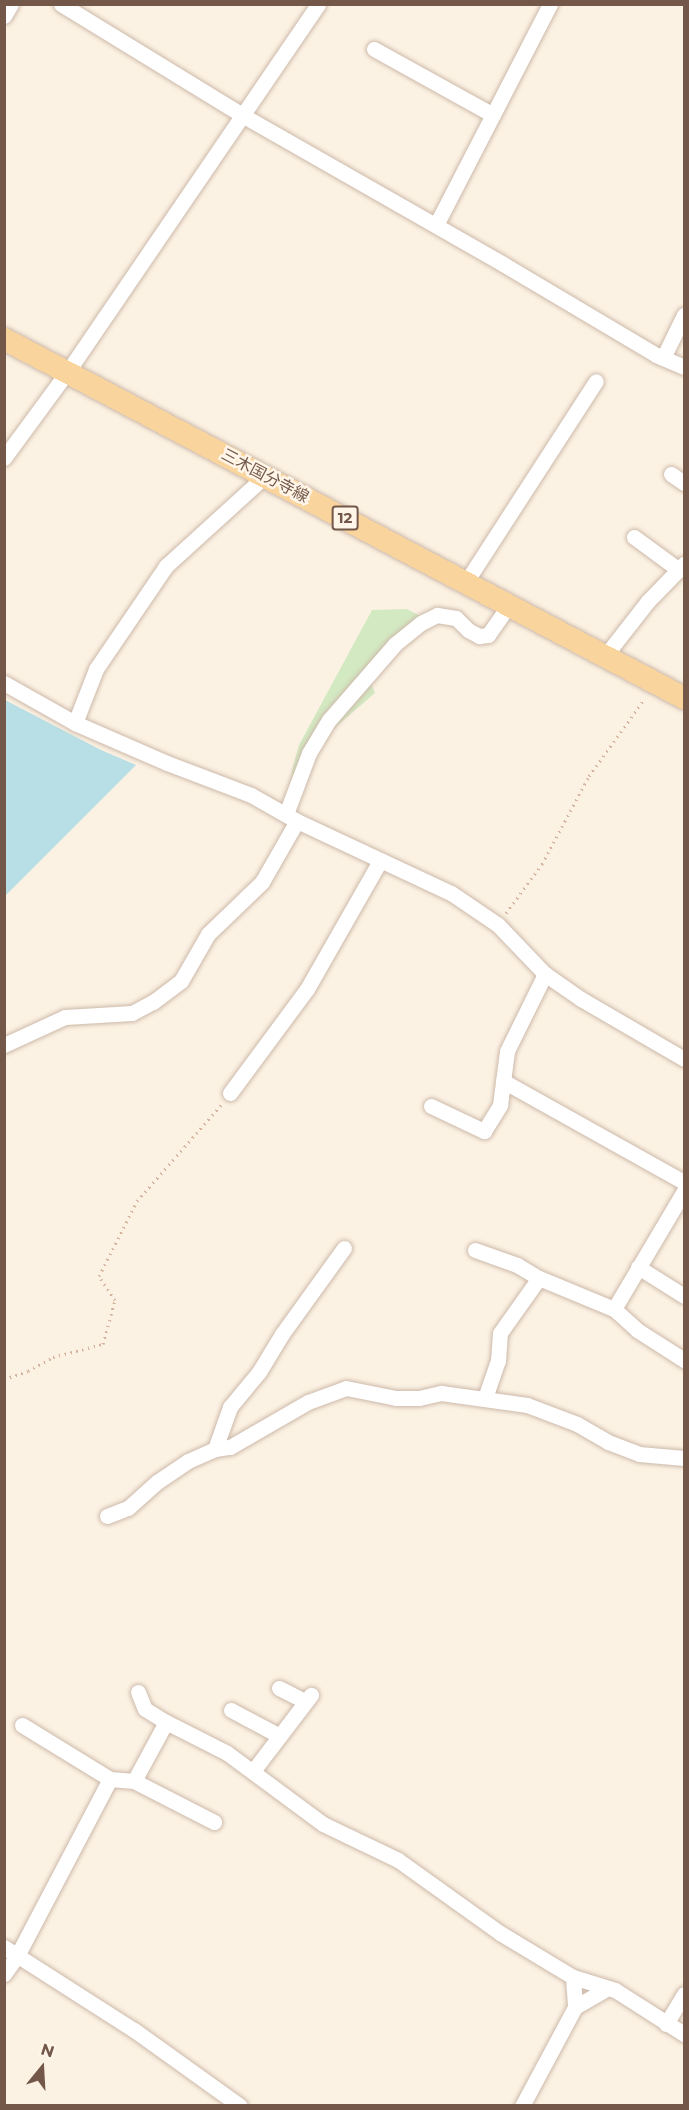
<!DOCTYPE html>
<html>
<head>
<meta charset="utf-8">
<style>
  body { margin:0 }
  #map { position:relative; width:689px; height:2110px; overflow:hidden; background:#fcf2e3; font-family:Montserrat,"Noto Sans JP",sans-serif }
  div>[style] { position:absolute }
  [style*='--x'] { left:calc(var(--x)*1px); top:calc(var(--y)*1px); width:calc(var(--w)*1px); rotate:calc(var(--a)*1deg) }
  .green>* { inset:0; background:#d3e9c2 }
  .water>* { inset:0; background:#b8dfe5 }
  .path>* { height:3px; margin-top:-1.5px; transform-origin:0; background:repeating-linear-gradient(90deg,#d5b39f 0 1.5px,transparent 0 6px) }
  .roads { filter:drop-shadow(0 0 2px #cdb9aa) drop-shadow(0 0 2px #cdb9aa) }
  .minor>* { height:15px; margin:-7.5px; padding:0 7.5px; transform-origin:7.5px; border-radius:7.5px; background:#fff }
  .primary>* { height:22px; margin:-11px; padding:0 11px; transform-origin:11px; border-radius:11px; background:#f9d59d }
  span { translate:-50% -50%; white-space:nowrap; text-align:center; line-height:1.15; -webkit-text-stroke:5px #fff6e9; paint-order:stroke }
  .shield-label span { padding:2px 4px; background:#fff6e9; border:2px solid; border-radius:4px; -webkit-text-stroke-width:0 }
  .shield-label { font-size:15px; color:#73584a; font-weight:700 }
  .street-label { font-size:16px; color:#73584a }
  .frame { position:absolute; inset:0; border:6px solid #73584a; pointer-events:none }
  .north { position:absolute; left:12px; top:2038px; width:60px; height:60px; -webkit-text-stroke:4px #fff6e9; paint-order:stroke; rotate:18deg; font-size:16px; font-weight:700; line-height:24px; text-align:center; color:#73584a }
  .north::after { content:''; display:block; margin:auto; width:21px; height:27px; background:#73584a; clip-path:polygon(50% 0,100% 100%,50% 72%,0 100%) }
</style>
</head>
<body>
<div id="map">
  <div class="green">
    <i style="clip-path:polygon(407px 609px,422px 617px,366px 669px,375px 693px,324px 737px,290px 792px,292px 770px,299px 745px,372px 610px)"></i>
  </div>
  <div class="water">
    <i style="clip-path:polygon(5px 700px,101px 750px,136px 765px,5px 896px)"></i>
  </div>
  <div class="path">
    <i style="--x:506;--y:913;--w:61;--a:-53.7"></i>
    <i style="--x:542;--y:864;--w:100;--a:-61.9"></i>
    <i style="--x:589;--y:776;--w:96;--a:-54.3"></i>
    <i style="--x:4;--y:1379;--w:25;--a:-18"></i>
    <i style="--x:28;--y:1371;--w:29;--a:-29"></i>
    <i style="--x:53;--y:1357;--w:52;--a:-14.6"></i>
    <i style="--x:103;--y:1344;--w:46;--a:-74.7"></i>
    <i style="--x:115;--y:1300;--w:29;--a:-124"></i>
    <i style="--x:99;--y:1276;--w:84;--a:-63.1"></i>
    <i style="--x:137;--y:1201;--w:129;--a:-48.8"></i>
  </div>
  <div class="roads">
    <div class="minor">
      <i style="--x:61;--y:4;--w:212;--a:31.5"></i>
      <i style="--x:242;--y:115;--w:301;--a:29.7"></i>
      <i style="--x:503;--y:264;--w:178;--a:30.7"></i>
      <i style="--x:656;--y:355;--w:30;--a:23"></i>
      <i style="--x:4;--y:16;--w:14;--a:-60"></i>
      <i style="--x:374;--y:49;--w:136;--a:29"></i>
      <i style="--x:436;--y:225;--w:249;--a:-62.7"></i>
      <i style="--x:663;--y:358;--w:48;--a:-64"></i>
      <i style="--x:4;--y:458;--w:108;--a:-53.7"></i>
      <i style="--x:68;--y:371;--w:444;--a:-55.7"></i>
      <i style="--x:671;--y:474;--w:16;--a:35"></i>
      <i style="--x:634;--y:537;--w:56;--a:36.3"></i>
      <i style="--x:466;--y:582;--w:239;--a:-57.1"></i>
      <i style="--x:605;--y:656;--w:70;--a:-52"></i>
      <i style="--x:648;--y:601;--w:52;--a:-45.8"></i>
      <i style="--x:4;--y:683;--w:81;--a:29.4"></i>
      <i style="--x:75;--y:723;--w:100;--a:23.5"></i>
      <i style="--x:167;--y:763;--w:90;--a:20.9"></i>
      <i style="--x:251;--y:795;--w:53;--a:29.5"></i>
      <i style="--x:297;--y:821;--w:170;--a:25.1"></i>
      <i style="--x:451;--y:893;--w:57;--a:34.2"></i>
      <i style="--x:498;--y:925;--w:68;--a:46.2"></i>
      <i style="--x:545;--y:974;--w:44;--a:34.8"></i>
      <i style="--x:581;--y:999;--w:119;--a:30.2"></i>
      <i style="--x:75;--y:723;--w:58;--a:-68.7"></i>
      <i style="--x:96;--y:669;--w:125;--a:-55.8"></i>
      <i style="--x:166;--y:566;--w:134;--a:-42.3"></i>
      <i style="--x:286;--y:814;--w:65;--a:-69.3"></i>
      <i style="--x:309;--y:753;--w:39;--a:-59"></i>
      <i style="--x:329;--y:720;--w:101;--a:-49"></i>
      <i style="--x:395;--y:644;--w:33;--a:-39"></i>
      <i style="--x:421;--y:623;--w:18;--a:-27"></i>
      <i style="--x:437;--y:615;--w:19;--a:9"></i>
      <i style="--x:456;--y:618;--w:17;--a:45"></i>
      <i style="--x:468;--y:630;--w:13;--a:29"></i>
      <i style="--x:479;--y:636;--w:9;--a:-6"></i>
      <i style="--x:488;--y:635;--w:37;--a:-55"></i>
      <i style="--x:4;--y:1045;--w:67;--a:-24.7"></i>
      <i style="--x:65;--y:1017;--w:67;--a:-3.4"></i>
      <i style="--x:132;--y:1013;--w:24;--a:-28"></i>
      <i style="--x:153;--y:1002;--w:35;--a:-37"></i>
      <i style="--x:181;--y:981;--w:54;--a:-60.1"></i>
      <i style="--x:208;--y:934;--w:75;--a:-43.9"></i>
      <i style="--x:262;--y:882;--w:70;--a:-60.2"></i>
      <i style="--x:503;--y:1081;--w:207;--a:29.2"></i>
      <i style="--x:230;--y:1093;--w:129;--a:-53.5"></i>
      <i style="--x:307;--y:989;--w:147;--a:-60.3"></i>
      <i style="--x:431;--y:1106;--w:59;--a:25.3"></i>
      <i style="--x:484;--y:1131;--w:31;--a:-58"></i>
      <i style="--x:500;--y:1105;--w:54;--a:-82.6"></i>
      <i style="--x:507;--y:1051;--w:86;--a:-63.7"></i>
      <i style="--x:475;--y:1250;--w:45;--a:19.7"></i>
      <i style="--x:517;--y:1265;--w:26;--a:31"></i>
      <i style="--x:539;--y:1278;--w:81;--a:22.5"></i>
      <i style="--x:614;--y:1309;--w:31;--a:42"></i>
      <i style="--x:637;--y:1330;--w:56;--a:32.6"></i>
      <i style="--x:638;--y:1267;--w:54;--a:32.2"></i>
      <i style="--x:614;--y:1309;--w:137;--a:-59.3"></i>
      <i style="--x:485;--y:1398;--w:39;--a:-71"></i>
      <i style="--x:498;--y:1361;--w:28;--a:-86"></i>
      <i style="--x:500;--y:1333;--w:67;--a:-54.7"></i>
      <i style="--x:215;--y:1449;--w:45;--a:-70.3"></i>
      <i style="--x:230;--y:1407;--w:45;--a:-50.4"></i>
      <i style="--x:259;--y:1372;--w:44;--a:-58.8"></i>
      <i style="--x:282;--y:1334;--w:106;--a:-54.2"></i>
      <i style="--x:107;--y:1516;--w:22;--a:-21"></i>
      <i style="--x:128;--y:1508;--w:39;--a:-42"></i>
      <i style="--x:157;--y:1482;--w:37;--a:-34"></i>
      <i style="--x:188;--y:1461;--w:30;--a:-24"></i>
      <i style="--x:215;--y:1449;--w:15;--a:-8"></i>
      <i style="--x:230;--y:1447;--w:90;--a:-30"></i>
      <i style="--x:308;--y:1402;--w:40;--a:-20.2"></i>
      <i style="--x:346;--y:1388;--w:51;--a:11.3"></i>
      <i style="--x:396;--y:1398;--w:23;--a:0"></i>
      <i style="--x:419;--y:1398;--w:23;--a:-13"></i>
      <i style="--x:441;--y:1393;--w:87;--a:7.9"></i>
      <i style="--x:527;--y:1405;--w:53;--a:20.8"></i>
      <i style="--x:577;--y:1424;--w:36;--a:30"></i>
      <i style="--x:608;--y:1442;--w:33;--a:21"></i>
      <i style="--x:639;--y:1454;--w:45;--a:5.1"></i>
      <i style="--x:279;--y:1688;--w:30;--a:27"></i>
      <i style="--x:138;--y:1692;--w:18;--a:68"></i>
      <i style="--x:145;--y:1709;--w:25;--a:32"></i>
      <i style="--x:166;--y:1722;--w:68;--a:26.9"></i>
      <i style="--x:227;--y:1753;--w:119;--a:36.5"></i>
      <i style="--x:323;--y:1824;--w:83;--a:25.6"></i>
      <i style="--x:398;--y:1860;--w:125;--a:35.6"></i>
      <i style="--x:500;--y:1933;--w:85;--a:31.1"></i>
      <i style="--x:573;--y:1977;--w:44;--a:17.2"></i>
      <i style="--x:615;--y:1990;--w:82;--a:32.5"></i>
      <i style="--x:231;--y:1710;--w:55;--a:28"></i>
      <i style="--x:22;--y:1725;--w:103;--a:31.5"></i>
      <i style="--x:110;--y:1779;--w:24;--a:5"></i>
      <i style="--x:134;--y:1781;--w:90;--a:27.1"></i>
      <i style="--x:253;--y:1771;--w:96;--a:-52.7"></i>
      <i style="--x:134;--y:1781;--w:67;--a:-61.5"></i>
      <i style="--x:4;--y:1947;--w:154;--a:32.6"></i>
      <i style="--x:134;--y:2030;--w:130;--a:35.6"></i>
      <i style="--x:4;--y:1974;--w:22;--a:-54"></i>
      <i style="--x:17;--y:1956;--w:200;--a:-62.3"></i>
      <i style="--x:573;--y:1977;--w:30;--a:86"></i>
      <i style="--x:666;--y:2024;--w:35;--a:-59"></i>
      <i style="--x:522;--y:2106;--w:112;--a:-61.8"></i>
      <i style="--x:575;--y:2007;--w:38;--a:-30"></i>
    </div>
    <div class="primary">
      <i style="--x:4;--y:339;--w:769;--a:27.83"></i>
    </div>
  </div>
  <div class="shield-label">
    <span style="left:345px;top:518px">12</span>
  </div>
  <div class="street-label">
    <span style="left:265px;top:476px;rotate:28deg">三木国分寺線</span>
  </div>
  <div class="frame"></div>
  <div class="north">N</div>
</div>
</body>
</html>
